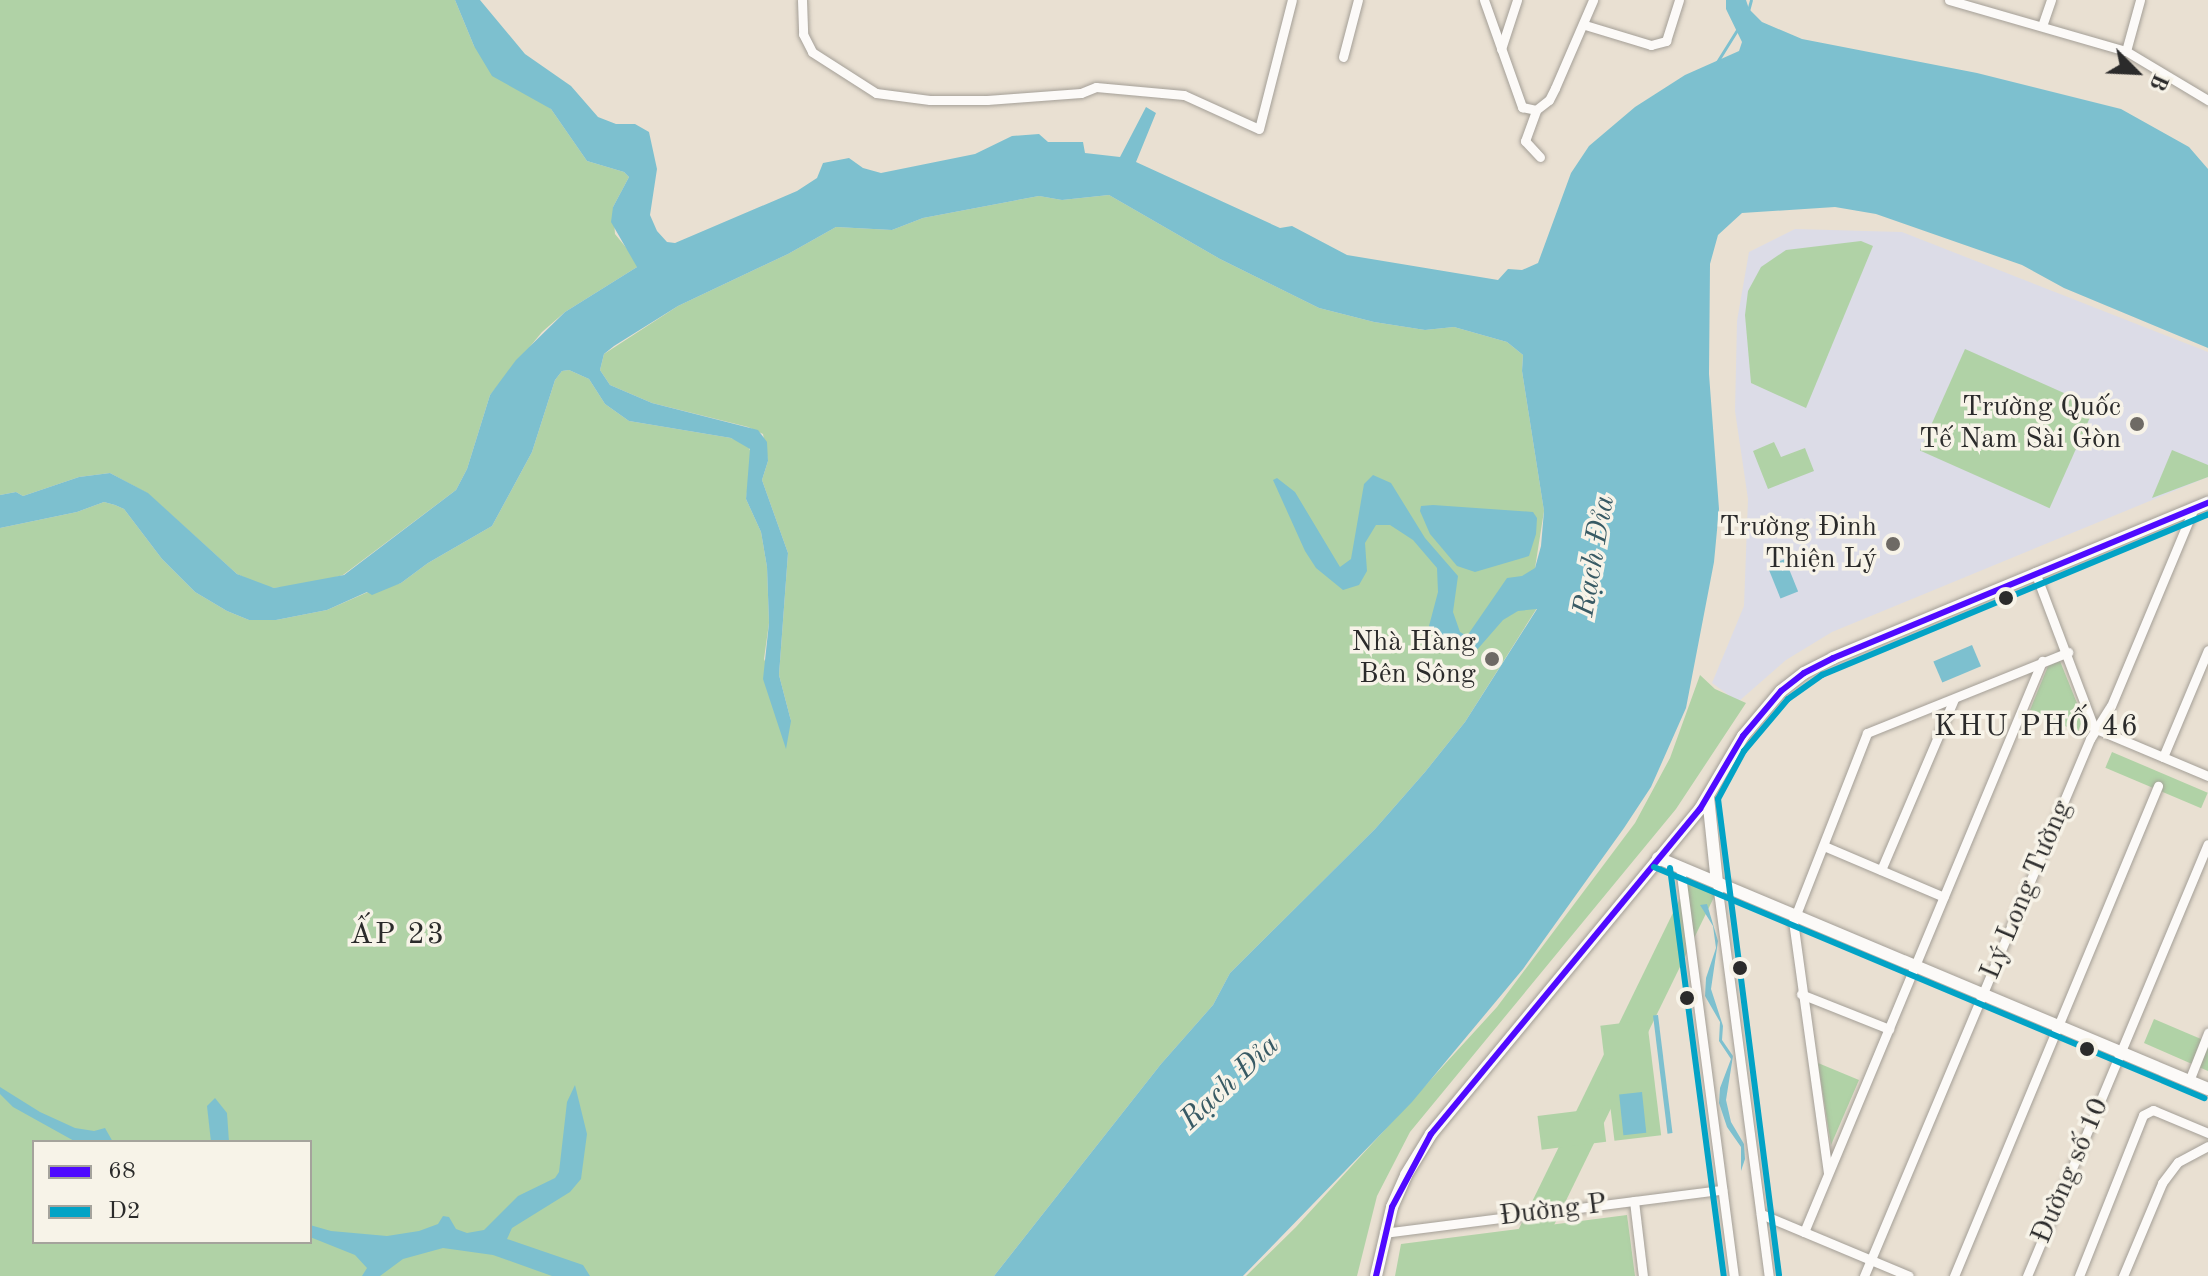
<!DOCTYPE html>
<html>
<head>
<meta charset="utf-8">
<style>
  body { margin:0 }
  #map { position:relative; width:2208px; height:1276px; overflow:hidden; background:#e9e0d2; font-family:"Old Standard TT",serif }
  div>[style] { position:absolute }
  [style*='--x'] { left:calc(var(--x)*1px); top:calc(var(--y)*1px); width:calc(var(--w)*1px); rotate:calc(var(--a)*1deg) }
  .built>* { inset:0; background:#dcdce7 }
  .green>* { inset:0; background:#b0d2a6; transform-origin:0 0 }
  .water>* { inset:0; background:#7dc0cf; transform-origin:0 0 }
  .stream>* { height:3px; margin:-1.5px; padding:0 1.5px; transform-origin:1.5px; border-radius:1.5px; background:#7dc0cf }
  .roads { filter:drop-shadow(0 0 2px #a49f97) drop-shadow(0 0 2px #a49f97) }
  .street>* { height:9px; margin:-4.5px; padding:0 4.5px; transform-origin:4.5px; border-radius:4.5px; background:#fcfaf8 }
  .secondary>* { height:12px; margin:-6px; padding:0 6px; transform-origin:6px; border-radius:6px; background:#fcfaf8 }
  .bus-1>* { height:6px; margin:-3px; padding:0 3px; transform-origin:3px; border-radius:3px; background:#4f0aff }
  .bus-2>* { height:6px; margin:-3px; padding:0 3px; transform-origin:3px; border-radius:3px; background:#02a3c6 }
  .dots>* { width:22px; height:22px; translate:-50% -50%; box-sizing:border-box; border:4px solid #f7f3e8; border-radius:50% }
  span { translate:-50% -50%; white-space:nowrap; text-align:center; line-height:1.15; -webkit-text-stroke:7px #f7f3e8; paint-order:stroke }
  .poi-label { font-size:28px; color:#2b2b2b }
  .right { translate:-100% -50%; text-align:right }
  .street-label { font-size:28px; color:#2b2b2b }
  .water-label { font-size:30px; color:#385a64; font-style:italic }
  .neighbourhood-label { font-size:30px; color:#2b2b2b; letter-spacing:2px }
  .legend { position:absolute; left:32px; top:1140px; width:280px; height:104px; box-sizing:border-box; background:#f7f3e8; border:2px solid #a5a39c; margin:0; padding:10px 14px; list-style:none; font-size:24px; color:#2b2b2b }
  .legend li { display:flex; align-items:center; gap:16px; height:40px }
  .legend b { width:40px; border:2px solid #a5a39c }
  .north { position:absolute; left:2096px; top:32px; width:80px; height:80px; -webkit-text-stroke:6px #f7f3e8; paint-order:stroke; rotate:114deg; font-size:22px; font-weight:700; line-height:32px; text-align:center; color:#2b2b2b }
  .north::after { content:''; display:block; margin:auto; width:28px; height:36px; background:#2b2b2b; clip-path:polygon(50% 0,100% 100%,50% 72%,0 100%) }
</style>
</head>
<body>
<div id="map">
  <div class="built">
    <i style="clip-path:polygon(1795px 229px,1902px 232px,2208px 352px,2208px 477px,1832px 632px,1786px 660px,1738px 702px,1712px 683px,1744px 606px,1748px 499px,1735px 411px,1737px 321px,1749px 252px)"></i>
  </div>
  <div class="green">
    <i style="clip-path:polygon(0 0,455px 0,474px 46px,551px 109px,587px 161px,624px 172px,629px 177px,613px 207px,615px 234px,637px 261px,637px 267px,565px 312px,542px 332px,490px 395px,467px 469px,456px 490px,343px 575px,309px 585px,274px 588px,263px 586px,237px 574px,147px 493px,110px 473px,79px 477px,23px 496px,16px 492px,0 495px)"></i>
    <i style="clip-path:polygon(evenodd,1109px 195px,1220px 259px,1319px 308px,1374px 322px,1425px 330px,1454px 327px,1507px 342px,1523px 355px,1522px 371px,1544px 511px,1535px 568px,1537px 608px,1465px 722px,1425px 772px,1375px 829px,1230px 973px,1213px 1005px,1161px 1064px,994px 1276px,0 1276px,0 528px,77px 512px,104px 502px,115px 505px,124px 509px,162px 559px,195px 592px,227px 611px,249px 620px,276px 620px,327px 610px,368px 592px,401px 583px,428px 563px,492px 526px,532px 452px,555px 380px,562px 371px,569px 370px,589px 379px,605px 404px,629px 421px,731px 438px,748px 445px,752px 456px,746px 499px,761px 532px,767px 567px,769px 623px,764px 659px,791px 721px,779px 675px,788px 553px,762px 480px,768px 461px,763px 434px,748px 427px,652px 403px,610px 385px,600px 370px,604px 354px,678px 306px,788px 254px,836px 227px,892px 230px,923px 218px,1039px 196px,1062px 200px,1109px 195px,34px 1142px,310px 1142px,310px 1242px,34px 1242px,34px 1142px)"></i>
    <i style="clip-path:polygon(1861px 241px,1873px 246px,1806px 408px,1751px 383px,1745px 315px,1748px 291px,1761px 267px,1786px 250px)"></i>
    <i style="left:1965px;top:349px;width:142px;height:111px;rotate:24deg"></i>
    <i style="clip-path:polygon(1774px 442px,1781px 457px,1805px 448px,1814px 471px,1768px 489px,1753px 451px)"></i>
    <i style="clip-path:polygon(2172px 450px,2208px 465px,2208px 477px,2152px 498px)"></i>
    <i style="clip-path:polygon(2060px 661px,2083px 718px,2078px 732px,2030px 710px,2048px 666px)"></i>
    <i style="clip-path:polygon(1700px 675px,1715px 689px,1746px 703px,1676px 809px,1410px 1132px,1377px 1196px,1357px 1276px,1246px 1276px,1296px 1227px,1497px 1007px,1635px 823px,1670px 758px)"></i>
    <i style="left:2112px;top:752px;width:104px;height:17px;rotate:23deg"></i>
    <i style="left:1688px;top:882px;width:30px;height:397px;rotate:26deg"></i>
    <i style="clip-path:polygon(2154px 1019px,2208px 1042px,2208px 1071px,2144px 1043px)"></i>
    <i style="left:1647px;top:1020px;width:116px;height:47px;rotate:83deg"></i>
    <i style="clip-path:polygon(1818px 1063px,1859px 1080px,1831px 1145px)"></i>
    <i style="left:1602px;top:1108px;width:34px;height:65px;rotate:83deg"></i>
    <i style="clip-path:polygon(1627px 1215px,1635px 1276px,1395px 1276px,1401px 1244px)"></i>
  </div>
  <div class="water">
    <i style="clip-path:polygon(455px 0,480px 0,525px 54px,571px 86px,598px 117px,616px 124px,635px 124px,649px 132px,657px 169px,650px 215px,657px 231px,667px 242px,675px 243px,797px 191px,817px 178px,823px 163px,849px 158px,863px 168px,881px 173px,975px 154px,1012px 136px,1039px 134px,1048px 142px,1083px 142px,1085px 153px,1120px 157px,1146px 107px,1156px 113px,1136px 162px,1280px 228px,1292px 226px,1347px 255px,1498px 280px,1508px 269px,1522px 270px,1538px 263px,1571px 173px,1589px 146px,1635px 107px,1685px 75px,1739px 51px,1742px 42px,1726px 9px,1726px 0,1746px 0,1749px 9px,1762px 22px,1802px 39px,1977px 73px,2121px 109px,2189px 147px,2208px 169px,2208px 348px,2064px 288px,2022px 265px,1876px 214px,1835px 207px,1742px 213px,1718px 235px,1710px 264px,1709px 374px,1719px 509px,1714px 562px,1686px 708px,1651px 787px,1624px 828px,1523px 969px,1412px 1102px,1243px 1276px,994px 1276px,1161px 1064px,1213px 1005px,1230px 973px,1375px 829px,1425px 772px,1465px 722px,1537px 609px,1518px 611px,1503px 620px,1476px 651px,1464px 653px,1445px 646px,1429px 626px,1438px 592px,1437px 568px,1413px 540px,1390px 525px,1376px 525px,1365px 543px,1367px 571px,1359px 585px,1343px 590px,1316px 568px,1305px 551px,1273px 480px,1277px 478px,1295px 492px,1340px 567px,1351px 559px,1364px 484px,1373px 475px,1391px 483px,1425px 538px,1458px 576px,1453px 612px,1460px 632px,1467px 636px,1507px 578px,1522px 576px,1535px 568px,1541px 546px,1544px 511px,1522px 371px,1523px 355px,1507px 342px,1454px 327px,1425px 330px,1374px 322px,1319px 308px,1220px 259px,1109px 195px,1062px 200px,1039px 196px,923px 218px,892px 230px,836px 227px,788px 254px,678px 306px,614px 346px,604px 354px,600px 370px,610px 385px,652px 403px,758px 430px,767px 442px,768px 461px,762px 480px,788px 553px,779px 675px,791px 721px,786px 749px,763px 679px,769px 623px,767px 567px,761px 532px,746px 499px,750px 449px,731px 438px,629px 421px,605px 404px,589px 379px,569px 370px,562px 371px,555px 380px,532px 452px,492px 526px,428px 563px,401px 583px,372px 595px,367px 592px,327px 610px,276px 620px,249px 620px,227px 611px,195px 592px,162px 559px,124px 509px,115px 505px,104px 502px,77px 512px,0 528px,0 495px,16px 492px,23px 496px,79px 477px,110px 473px,148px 493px,237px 574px,274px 588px,344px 575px,456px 490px,467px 469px,490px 395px,516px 360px,565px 312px,637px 267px,611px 222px,613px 207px,629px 177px,624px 172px,587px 161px,551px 109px,492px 76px,474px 46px)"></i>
    <i style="clip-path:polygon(1433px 505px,1533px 512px,1537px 518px,1536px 534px,1529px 556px,1475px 572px,1457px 566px,1430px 534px,1420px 511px,1421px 506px)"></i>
    <i style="left:1785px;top:559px;width:35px;height:19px;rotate:68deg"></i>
    <i style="left:1972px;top:645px;width:23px;height:42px;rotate:67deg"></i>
    <i style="clip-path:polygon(1707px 904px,1718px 941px,1711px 989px,1723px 1026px,1722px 1040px,1733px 1056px,1726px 1100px,1731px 1122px,1744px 1144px,1745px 1159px,1741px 1171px,1741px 1147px,1727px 1127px,1719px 1103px,1720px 1088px,1731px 1059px,1719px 1041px,1720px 1022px,1705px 996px,1706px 978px,1716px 948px,1713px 926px,1700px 905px)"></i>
    <i style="left:1658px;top:1015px;width:119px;height:5px;rotate:83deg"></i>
    <i style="clip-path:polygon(575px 1085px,587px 1134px,581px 1179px,570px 1192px,512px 1228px,507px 1239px,583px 1265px,590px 1276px,552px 1276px,493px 1255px,443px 1248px,403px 1259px,380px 1276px,362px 1276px,367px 1268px,355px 1255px,310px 1237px,310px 1225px,331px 1231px,387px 1236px,419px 1231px,438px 1224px,443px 1216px,449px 1217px,456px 1229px,467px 1233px,484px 1230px,518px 1196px,555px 1178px,559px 1172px,567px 1102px)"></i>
    <i style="clip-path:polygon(0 1087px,40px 1112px,75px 1128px,94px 1131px,105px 1128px,113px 1142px,76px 1142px,13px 1107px,0 1094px)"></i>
    <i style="left:1642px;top:1092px;width:41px;height:23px;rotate:84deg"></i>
    <i style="clip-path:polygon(215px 1098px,227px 1113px,229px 1142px,211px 1142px,207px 1106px)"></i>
  </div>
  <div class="stream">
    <i style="--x:1748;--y:11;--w:11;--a:-75"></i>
    <i style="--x:1717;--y:62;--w:40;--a:-58"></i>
  </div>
  <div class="roads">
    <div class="street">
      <i style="--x:802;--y:0;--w:34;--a:88"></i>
      <i style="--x:803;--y:34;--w:20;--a:63"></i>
      <i style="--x:812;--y:52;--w:76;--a:32.6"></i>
      <i style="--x:876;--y:93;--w:54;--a:7.4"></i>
      <i style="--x:930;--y:100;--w:57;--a:0"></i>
      <i style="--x:987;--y:100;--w:94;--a:-4.3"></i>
      <i style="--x:1081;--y:93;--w:16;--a:-22"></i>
      <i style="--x:1096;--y:87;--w:88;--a:5.2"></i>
      <i style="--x:1184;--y:95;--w:82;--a:24.4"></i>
      <i style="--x:1259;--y:129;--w:133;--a:-75.7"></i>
      <i style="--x:1484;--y:0;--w:114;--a:70.4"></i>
      <i style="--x:1522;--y:107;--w:14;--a:12"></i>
      <i style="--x:1949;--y:0;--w:184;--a:16.1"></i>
      <i style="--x:2126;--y:51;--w:96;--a:30.9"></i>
      <i style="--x:1585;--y:25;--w:69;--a:16.9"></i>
      <i style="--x:1651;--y:45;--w:16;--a:-15"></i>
      <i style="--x:1666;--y:41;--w:43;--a:-72.4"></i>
      <i style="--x:2042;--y:26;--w:28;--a:-71"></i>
      <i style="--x:1501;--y:49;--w:52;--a:-71.9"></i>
      <i style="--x:2126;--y:51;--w:53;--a:-74.6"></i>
      <i style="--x:1343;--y:57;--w:59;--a:-75.3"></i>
      <i style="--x:1540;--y:157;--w:22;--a:-133"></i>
      <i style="--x:1525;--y:141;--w:33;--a:-70"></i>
      <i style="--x:1536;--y:110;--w:16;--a:-38"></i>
      <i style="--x:1549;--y:100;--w:13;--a:-63"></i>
      <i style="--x:1555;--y:88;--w:96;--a:-66.6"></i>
      <i style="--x:2035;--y:572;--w:167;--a:69.3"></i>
      <i style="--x:2094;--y:728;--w:124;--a:22.8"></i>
      <i style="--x:2163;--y:757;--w:116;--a:-67.2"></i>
      <i style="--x:1824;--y:846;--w:130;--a:23"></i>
      <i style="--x:1680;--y:867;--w:413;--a:82.5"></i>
      <i style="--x:1881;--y:870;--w:186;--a:-66.9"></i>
      <i style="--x:1717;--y:883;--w:396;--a:82.5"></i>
      <i style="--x:1801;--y:994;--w:95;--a:21.7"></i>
      <i style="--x:2189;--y:1081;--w:52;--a:-68.4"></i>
      <i style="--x:1828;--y:1173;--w:253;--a:-97.9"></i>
      <i style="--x:1793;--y:922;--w:203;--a:-68.6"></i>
      <i style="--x:1867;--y:733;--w:217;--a:-21.9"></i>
      <i style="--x:1634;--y:1201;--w:76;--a:83.2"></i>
      <i style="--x:1761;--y:1214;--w:160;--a:22.7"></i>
      <i style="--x:1804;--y:1232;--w:619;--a:-67.37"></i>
      <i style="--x:1384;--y:1233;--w:341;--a:-7.3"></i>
      <i style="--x:1864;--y:1276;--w:583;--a:-67.18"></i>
      <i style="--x:2090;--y:739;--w:39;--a:-58"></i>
      <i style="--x:2111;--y:706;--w:215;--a:-67.3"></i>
      <i style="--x:1954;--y:1276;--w:531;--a:-67.4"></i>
      <i style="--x:2027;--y:1276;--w:468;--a:-67.3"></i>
      <i style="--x:2079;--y:1276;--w:173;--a:-68.3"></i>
      <i style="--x:2143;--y:1115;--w:11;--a:-27"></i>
      <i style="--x:2153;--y:1110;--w:60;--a:22.7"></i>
      <i style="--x:2123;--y:1276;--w:101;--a:-67.2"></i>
      <i style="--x:2162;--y:1183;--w:26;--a:-53"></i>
      <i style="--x:2178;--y:1162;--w:34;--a:-28"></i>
    </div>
    <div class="secondary">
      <i style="--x:1708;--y:797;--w:86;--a:84"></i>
      <i style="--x:1658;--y:858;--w:597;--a:22.78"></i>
      <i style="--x:1376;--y:1276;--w:71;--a:-76.9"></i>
      <i style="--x:1392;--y:1207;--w:35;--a:-66"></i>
      <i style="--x:1406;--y:1175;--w:48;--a:-58.6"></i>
      <i style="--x:1431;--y:1134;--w:422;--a:-50.4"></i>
      <i style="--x:1700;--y:809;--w:85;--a:-59.5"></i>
      <i style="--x:1743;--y:736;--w:59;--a:-49.8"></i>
      <i style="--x:1781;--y:691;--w:29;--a:-38"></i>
      <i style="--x:1804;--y:673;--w:33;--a:-27"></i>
      <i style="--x:1833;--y:658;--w:406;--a:-22.5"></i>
    </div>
  </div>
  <div class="bus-1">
    <i style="--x:1376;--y:1276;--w:71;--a:-76.9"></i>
    <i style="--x:1392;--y:1207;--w:83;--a:-61.9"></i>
    <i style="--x:1431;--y:1134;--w:422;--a:-50.4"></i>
    <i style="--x:1700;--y:809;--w:85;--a:-59.5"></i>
    <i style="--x:1743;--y:736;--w:59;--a:-49.8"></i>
    <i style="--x:1781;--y:691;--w:29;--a:-38"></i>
    <i style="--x:1804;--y:673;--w:33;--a:-27"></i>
    <i style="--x:1833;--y:658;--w:406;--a:-22.5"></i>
  </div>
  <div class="bus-2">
    <i style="--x:1654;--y:867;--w:597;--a:22.78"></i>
    <i style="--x:1670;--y:868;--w:412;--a:82.5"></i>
    <i style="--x:1779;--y:1275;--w:480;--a:-97.3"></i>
    <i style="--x:1718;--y:799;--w:55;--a:-61.6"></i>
    <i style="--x:1744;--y:751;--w:68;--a:-49.8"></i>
    <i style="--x:1788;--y:699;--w:42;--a:-35.2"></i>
    <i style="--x:1822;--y:675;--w:418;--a:-22.6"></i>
  </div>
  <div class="dots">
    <i style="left:2137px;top:424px;background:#6e6a65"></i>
    <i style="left:1893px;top:544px;background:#6e6a65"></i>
    <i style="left:2006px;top:598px;background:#2b2b2b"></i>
    <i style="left:1492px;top:659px;background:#6e6a65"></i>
    <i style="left:1740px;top:968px;background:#2b2b2b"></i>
    <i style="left:1687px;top:998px;background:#2b2b2b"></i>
    <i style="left:2087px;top:1049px;background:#2b2b2b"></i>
  </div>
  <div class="poi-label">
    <span class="right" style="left:2121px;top:424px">Trường Quốc<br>Tế Nam Sài Gòn</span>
    <span class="right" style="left:1877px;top:544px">Trường Đinh<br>Thiện Lý</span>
    <span class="right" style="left:1476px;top:659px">Nhà Hàng<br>Bên Sông</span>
  </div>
  <div class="street-label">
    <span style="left:2027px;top:890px;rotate:-67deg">Lý Long Tường</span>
    <span style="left:2071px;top:1171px;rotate:-67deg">Đường số 10</span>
    <span style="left:1553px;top:1211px;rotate:-7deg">Đường P</span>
  </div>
  <div class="water-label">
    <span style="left:1595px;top:556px;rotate:-80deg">Rạch Đỉa</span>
    <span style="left:1230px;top:1083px;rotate:-43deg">Rạch Đỉa</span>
  </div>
  <div class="neighbourhood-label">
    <span style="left:2037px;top:727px">KHU PHỐ 46</span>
    <span style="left:398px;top:935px">ẤP 23</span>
  </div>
  <ul class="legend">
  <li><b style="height:10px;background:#4f0aff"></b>68</li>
  <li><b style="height:10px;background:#02a3c6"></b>D2</li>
  </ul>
  <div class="north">B</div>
</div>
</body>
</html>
